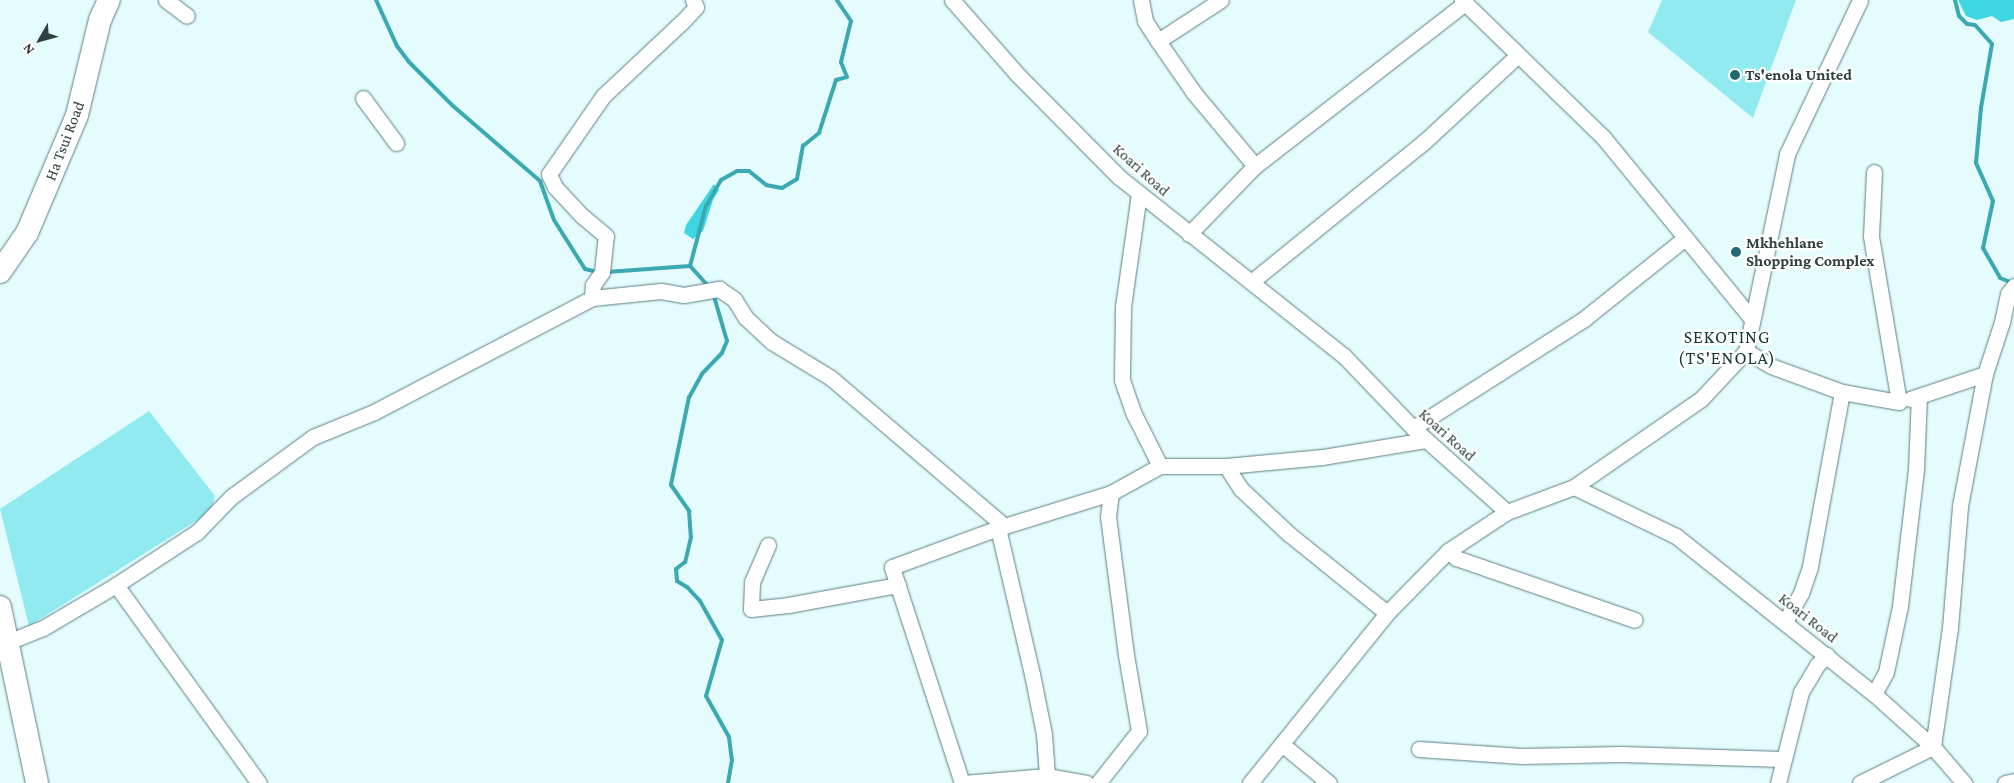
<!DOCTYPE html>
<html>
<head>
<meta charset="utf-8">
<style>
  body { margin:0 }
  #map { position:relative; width:2014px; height:783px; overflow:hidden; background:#e5fcfe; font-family:"Crimson Pro",serif }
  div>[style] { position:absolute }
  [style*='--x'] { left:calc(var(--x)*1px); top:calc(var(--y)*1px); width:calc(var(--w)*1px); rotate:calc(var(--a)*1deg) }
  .green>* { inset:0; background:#92eaf1 }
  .forest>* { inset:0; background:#3ed6e1 }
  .stream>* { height:4px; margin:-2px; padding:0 2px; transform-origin:2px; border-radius:2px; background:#3aa9b1 }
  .roads { filter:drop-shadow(0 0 1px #5a7e81) drop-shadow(0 0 1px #5a7e81) }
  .street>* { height:15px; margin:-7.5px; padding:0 7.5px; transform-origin:7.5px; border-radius:7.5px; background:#fff }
  .secondary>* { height:22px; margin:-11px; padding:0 11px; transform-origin:11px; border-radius:11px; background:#fff }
  .dots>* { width:14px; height:14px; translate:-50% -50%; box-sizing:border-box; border:2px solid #fff; border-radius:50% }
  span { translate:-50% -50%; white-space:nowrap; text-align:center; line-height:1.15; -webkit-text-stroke:4.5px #fff; paint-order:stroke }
  .poi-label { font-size:16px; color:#303f40; font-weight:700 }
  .left { translate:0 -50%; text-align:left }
  .street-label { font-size:16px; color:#303f40 }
  .neighbourhood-label { font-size:18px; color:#16393b; letter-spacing:1px }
  .north { position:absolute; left:15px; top:15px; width:50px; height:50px; -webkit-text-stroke:4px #fff; paint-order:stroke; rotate:232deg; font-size:14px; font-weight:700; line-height:20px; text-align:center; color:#303f40 }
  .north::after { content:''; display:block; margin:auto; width:18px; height:22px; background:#303f40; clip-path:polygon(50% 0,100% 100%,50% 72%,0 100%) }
</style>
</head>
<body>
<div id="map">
  <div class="green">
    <i style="clip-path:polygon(1662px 0,1796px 0,1753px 118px,1648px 32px)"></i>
    <i style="clip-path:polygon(149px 411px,215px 496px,212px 511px,29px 626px,0 509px)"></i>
  </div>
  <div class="forest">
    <i style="clip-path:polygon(1958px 0,2014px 0,2014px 19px,2001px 22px,1992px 16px,1977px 20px,1966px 16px)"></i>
    <i style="clip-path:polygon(714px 184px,719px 190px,713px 200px,703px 231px,693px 239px,684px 233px,686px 225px)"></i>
  </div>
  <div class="stream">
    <i style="--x:376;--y:0;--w:51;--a:65.5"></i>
    <i style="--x:397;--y:46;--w:20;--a:53"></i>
    <i style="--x:409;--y:62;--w:61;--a:45"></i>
    <i style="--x:452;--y:105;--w:116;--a:40.8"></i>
    <i style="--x:540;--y:181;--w:41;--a:70.3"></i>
    <i style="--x:554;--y:220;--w:58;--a:57.7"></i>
    <i style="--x:585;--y:269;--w:12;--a:14"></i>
    <i style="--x:1955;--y:0;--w:16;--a:76"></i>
    <i style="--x:1959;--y:16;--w:11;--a:45"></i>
    <i style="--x:1967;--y:24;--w:8;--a:7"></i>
    <i style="--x:1975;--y:25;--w:25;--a:48"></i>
    <i style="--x:1992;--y:44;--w:65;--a:99.8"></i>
    <i style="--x:1981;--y:108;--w:55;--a:95.2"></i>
    <i style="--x:1976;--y:163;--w:42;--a:65.9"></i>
    <i style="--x:1993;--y:201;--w:48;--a:102"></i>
    <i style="--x:1983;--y:248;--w:34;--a:60"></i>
    <i style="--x:2000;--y:278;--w:14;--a:21"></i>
    <i style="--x:607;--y:272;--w:83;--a:-4.1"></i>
    <i style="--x:709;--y:287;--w:28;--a:-132"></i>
    <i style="--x:690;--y:266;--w:62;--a:-75.1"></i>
    <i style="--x:706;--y:206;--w:30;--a:-60"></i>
    <i style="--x:721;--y:180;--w:18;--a:-29"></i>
    <i style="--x:737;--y:171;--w:12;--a:0"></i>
    <i style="--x:749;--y:171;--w:22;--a:39"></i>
    <i style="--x:766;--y:185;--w:16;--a:11"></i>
    <i style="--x:782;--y:188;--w:17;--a:-31"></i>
    <i style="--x:797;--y:179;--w:34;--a:-80"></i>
    <i style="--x:803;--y:146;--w:21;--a:-39"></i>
    <i style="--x:819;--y:133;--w:56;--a:-72.2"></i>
    <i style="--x:836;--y:80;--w:11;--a:-15"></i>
    <i style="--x:847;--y:77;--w:16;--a:-112"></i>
    <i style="--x:841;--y:62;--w:42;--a:-76.3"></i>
    <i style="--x:851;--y:21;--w:25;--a:-124"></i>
    <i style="--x:713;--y:293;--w:50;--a:73.7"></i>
    <i style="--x:727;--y:341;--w:13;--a:113"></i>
    <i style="--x:722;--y:353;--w:29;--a:134"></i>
    <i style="--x:702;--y:374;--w:26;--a:119"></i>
    <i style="--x:689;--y:397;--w:90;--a:101.6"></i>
    <i style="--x:671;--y:485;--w:32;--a:55"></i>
    <i style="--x:689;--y:511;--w:26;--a:86"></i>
    <i style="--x:691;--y:537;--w:26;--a:103"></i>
    <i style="--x:685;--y:562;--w:11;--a:142"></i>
    <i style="--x:676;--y:569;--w:12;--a:85"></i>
    <i style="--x:677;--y:581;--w:12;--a:31"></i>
    <i style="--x:687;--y:587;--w:19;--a:47"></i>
    <i style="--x:700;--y:601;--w:45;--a:60.6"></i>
    <i style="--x:722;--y:640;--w:58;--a:105.9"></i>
    <i style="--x:706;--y:696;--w:47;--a:60.7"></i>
    <i style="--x:729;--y:737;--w:23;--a:83"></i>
    <i style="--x:732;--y:760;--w:23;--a:100"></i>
  </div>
  <div class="roads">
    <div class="street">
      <i style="--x:166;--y:0;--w:26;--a:37"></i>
      <i style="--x:952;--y:0;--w:98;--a:48.7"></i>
      <i style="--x:1017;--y:74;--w:145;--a:45.3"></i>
      <i style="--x:1119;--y:177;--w:288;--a:38.5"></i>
      <i style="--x:1344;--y:356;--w:100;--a:46.2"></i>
      <i style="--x:1413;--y:428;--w:126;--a:41.8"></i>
      <i style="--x:1507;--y:512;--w:72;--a:-20.5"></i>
      <i style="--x:1574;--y:487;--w:113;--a:25.7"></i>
      <i style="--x:1676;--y:536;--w:253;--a:38.6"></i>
      <i style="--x:1874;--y:694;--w:79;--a:41.9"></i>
      <i style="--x:1933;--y:747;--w:48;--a:49.3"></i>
      <i style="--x:1141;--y:0;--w:21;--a:79"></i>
      <i style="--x:1145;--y:21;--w:24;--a:57"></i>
      <i style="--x:1158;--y:41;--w:63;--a:55.3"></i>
      <i style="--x:1194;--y:93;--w:95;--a:50.1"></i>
      <i style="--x:1462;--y:0;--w:197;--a:44.2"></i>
      <i style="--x:1603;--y:137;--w:235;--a:50.7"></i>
      <i style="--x:1158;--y:41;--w:75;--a:-33.1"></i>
      <i style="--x:363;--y:98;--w:56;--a:53.7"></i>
      <i style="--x:1139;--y:194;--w:114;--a:98.1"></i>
      <i style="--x:1123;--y:307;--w:73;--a:90.8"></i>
      <i style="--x:1122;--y:380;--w:36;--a:71"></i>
      <i style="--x:1134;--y:414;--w:58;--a:63.4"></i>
      <i style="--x:1189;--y:234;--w:95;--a:-45.9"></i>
      <i style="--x:1255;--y:166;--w:264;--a:-37.8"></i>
      <i style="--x:1251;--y:282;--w:223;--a:-39"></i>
      <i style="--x:1424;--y:142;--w:128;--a:-42.8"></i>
      <i style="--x:592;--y:298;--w:13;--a:-86"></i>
      <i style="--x:593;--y:285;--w:16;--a:-55"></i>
      <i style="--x:602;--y:272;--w:36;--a:-84"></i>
      <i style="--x:606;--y:236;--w:31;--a:-140"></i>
      <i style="--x:582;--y:216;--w:40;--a:-133"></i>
      <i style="--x:555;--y:187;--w:14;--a:-115"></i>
      <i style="--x:549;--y:174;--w:95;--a:-55.3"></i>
      <i style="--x:603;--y:96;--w:110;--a:-43.2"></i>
      <i style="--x:683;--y:21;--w:19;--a:-47"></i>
      <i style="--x:696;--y:7;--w:8;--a:-113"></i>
      <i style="--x:1746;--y:351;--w:29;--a:31"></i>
      <i style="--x:1771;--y:366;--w:76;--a:20.1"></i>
      <i style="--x:1842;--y:392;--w:178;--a:100.4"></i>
      <i style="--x:1810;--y:567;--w:28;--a:109"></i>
      <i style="--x:1801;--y:593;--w:33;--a:119"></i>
      <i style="--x:1842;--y:392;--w:58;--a:10"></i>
      <i style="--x:1899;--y:402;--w:168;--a:-99.6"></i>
      <i style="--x:1871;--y:236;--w:64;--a:-87.3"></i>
      <i style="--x:1910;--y:399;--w:79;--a:-18.4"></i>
      <i style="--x:1413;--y:428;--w:203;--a:-32.5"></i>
      <i style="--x:1584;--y:319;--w:129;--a:-38.7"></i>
      <i style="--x:1226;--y:466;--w:27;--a:57"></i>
      <i style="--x:1241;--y:489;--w:66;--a:43.2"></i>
      <i style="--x:1289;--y:534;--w:126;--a:38.9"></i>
      <i style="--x:1574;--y:487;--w:155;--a:-34.7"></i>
      <i style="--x:1701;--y:399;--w:66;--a:-46.8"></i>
      <i style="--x:1746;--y:351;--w:201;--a:-78.2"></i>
      <i style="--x:1787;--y:154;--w:170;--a:-64.6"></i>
      <i style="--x:998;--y:528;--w:150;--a:76.9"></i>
      <i style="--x:1032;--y:674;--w:61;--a:78.7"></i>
      <i style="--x:1044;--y:734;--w:42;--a:85.9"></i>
      <i style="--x:768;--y:545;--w:40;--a:113.4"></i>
      <i style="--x:752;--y:582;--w:27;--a:92"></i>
      <i style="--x:751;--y:609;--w:37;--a:-6"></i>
      <i style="--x:788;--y:605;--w:112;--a:-10.3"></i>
      <i style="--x:1448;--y:551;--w:11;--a:41"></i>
      <i style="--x:1456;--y:558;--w:189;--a:19.1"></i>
      <i style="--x:116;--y:585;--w:244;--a:54.2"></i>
      <i style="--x:8;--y:642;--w:38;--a:-22"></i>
      <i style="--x:43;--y:628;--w:85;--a:-30.5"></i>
      <i style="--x:116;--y:585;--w:97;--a:-33.2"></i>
      <i style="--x:197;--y:532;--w:49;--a:-45.8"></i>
      <i style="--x:231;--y:497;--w:102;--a:-36.2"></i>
      <i style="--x:313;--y:437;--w:66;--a:-22.3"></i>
      <i style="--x:374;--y:412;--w:246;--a:-27.6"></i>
      <i style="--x:592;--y:298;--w:69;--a:-5.8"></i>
      <i style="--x:661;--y:291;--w:23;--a:10"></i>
      <i style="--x:684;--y:295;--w:36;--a:-10"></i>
      <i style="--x:719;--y:289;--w:18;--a:34"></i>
      <i style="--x:734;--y:299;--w:22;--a:58"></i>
      <i style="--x:746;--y:318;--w:35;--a:43"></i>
      <i style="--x:772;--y:342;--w:69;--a:31.4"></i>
      <i style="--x:831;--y:378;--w:228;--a:40.5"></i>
      <i style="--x:1874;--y:694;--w:25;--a:-61"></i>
      <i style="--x:1886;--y:672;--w:67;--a:-78"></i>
      <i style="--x:1900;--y:606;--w:137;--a:-83.3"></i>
      <i style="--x:1916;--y:470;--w:74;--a:-87.7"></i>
      <i style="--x:1283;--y:745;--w:60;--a:39.6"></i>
      <i style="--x:1419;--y:749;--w:103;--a:3.9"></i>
      <i style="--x:1522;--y:756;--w:100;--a:-1.1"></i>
      <i style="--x:1622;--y:754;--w:160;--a:1.8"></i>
      <i style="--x:962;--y:783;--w:227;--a:-108"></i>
      <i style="--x:892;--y:567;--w:113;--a:-20.2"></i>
      <i style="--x:998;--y:528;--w:118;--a:-17.2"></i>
      <i style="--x:1111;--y:493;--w:56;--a:-28.9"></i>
      <i style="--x:1160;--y:466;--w:66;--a:0"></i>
      <i style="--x:1226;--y:466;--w:97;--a:-5.3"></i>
      <i style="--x:1323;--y:457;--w:104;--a:-9.4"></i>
      <i style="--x:963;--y:783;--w:84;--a:-4.8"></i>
      <i style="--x:1047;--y:776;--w:40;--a:10"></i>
      <i style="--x:1098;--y:783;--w:66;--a:-51.7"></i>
      <i style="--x:1139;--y:731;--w:77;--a:-99.7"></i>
      <i style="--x:1126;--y:655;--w:139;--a:-97.4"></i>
      <i style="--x:1108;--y:517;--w:24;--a:-83"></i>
      <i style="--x:1250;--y:783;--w:218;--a:-51.1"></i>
      <i style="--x:1387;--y:613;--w:87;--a:-45.5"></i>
      <i style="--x:1448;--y:551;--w:71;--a:-33.5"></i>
      <i style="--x:1778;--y:783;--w:94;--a:-75.8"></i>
      <i style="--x:1801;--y:692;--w:31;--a:-59"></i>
      <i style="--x:1817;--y:665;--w:14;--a:-45"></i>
      <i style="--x:1860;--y:783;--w:81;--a:-26.3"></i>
      <i style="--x:1933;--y:747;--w:120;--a:-81.9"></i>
      <i style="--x:1950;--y:628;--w:122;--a:-85.3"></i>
      <i style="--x:1960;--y:506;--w:134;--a:-79.3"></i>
      <i style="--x:1985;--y:374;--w:55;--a:-71.9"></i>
      <i style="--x:2002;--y:322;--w:29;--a:-78"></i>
      <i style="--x:2008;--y:294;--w:10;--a:-53"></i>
      <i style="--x:2005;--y:783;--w:9;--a:-13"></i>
    </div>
    <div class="secondary">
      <i style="--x:0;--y:272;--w:47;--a:-55.3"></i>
      <i style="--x:27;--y:233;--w:128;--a:-67"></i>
      <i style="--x:77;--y:115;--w:98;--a:-76.4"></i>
      <i style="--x:100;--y:20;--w:22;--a:-66"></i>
      <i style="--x:0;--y:607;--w:180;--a:78.1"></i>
    </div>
  </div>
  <div class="dots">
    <i style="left:1735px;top:75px;background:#1f6b70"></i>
    <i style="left:1736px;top:252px;background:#1f6b70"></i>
  </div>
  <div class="poi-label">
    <span class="left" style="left:1745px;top:75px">Ts'enola United</span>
    <span class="left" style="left:1746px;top:252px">Mkhehlane<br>Shopping Complex</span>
  </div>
  <div class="street-label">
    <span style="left:65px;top:141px;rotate:-69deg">Ha Tsui Road</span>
    <span style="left:1141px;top:170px;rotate:42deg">Koari Road</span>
    <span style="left:1447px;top:435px;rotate:42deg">Koari Road</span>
    <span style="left:1808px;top:618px;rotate:38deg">Koari Road</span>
  </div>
  <div class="neighbourhood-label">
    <span style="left:1727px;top:348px">SEKOTING<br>(TS'ENOLA)</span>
  </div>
  <div class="north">N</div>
</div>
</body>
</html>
